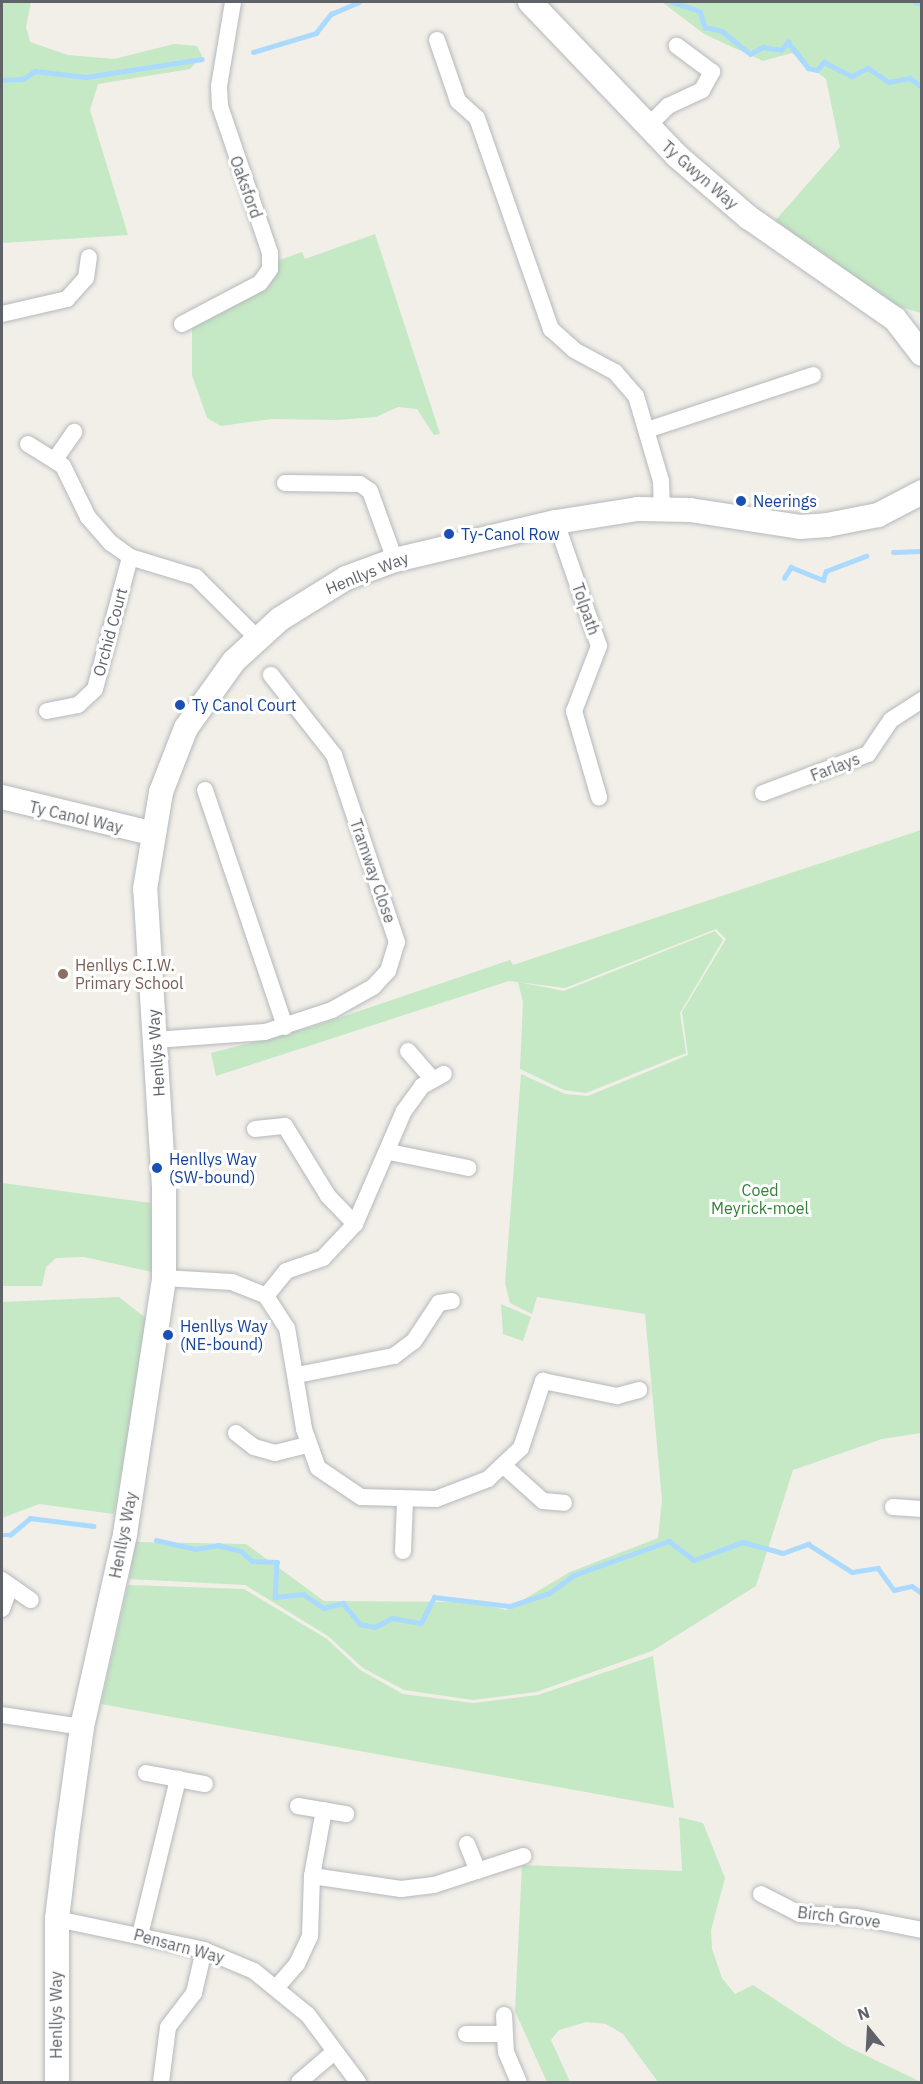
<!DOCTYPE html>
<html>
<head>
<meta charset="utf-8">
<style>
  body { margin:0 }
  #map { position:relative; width:923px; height:2084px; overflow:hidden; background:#f1efe8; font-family:"IBM Plex Sans",sans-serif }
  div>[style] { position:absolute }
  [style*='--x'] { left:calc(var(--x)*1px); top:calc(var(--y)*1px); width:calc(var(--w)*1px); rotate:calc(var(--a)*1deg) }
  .green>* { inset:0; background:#c5e8c5 }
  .stream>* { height:4.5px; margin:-2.25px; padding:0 2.25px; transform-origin:2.25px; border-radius:2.25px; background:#aadaff }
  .roads { filter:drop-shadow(0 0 2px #b5b8bc) drop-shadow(0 0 2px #b5b8bc) }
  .street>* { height:16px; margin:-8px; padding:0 8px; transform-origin:8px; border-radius:8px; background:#fff }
  .secondary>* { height:24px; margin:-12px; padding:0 12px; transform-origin:12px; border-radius:12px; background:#fff }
  .dots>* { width:16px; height:16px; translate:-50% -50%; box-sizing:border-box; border:3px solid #fff; border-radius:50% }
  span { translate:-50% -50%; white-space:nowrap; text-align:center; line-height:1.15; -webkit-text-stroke:6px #fff; paint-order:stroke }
  .street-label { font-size:16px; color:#5f6368 }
  .transit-label { font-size:16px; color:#164399 }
  .left { translate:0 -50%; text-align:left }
  .education-label { font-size:16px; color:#785e54 }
  .park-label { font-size:16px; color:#348238 }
  .frame { position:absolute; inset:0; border:3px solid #5f6368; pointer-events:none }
  .north { position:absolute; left:839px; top:2000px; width:60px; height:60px; -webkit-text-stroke:4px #fff; paint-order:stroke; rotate:342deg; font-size:16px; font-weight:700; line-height:24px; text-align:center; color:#5f6368 }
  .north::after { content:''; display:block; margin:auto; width:21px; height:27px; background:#5f6368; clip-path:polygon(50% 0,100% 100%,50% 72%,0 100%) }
</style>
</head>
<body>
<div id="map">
  <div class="green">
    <i style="clip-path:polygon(2px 2px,31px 2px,26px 27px,30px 42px,68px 55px,114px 59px,174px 44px,197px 46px,202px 56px,190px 69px,98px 84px,90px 110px,128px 235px,2px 243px)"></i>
    <i style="clip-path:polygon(662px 2px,921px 2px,921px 313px,897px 306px,773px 223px,840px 147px,826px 79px,792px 53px,763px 61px,704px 34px)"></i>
    <i style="clip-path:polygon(375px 234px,440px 434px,434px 435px,417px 409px,398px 407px,376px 417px,337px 420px,271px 419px,221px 426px,207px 418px,192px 375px,192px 325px,270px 285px,279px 260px,302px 252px,305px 259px)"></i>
    <i style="clip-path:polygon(921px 830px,921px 1433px,882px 1439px,793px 1470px,756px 1586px,652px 1651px,536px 1692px,473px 1700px,404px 1690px,363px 1668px,328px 1636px,245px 1585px,129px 1579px,135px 1542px,246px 1544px,324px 1601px,473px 1602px,506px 1610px,570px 1572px,658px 1538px,662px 1500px,645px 1314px,537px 1297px,532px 1314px,510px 1303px,505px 1283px,521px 1074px,565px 1094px,588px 1096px,688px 1055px,682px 1012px,726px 939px,716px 929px,565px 988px,509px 981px,216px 1076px,211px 1053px,312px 1027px,510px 960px,513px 965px)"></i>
    <i style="clip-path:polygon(715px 931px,723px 940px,680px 1013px,686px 1053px,586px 1093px,564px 1090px,520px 1069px,523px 1002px,518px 982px,564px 991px)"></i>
    <i style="clip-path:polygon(2px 1183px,151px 1203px,152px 1272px,84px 1257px,56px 1258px,46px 1267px,42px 1286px,2px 1286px)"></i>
    <i style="clip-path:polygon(119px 1297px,148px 1320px,114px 1514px,39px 1504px,2px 1518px,2px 1302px)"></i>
    <i style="clip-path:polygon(501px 1304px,531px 1317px,523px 1341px,503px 1334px)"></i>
    <i style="clip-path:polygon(128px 1585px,244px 1589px,327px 1639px,360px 1670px,403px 1694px,473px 1703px,538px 1695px,653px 1656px,674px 1808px,101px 1704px)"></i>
    <i style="clip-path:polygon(679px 1817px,703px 1823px,725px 1878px,711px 1930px,712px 1949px,722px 1978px,735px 1994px,753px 1985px,846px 2046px,921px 2082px,658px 2082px,623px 2034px,606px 2024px,586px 2022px,559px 2030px,551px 2040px,570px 2082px,547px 2082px,515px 2011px,522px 1865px,682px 1871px)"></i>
  </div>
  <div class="stream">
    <i style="--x:672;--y:2;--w:29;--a:18"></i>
    <i style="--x:700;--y:11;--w:17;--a:73"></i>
    <i style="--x:705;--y:27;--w:17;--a:13"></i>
    <i style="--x:722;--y:31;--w:36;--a:39"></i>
    <i style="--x:750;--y:54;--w:15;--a:-28"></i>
    <i style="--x:763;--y:47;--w:18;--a:9"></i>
    <i style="--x:781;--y:50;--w:11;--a:-49"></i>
    <i style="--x:788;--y:42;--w:33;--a:52"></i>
    <i style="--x:808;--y:68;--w:9;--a:13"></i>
    <i style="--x:817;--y:70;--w:11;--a:-49"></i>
    <i style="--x:824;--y:62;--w:31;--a:27"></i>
    <i style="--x:852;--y:76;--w:18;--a:-27"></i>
    <i style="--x:868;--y:68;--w:25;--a:34"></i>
    <i style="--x:889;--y:82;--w:21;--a:-11"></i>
    <i style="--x:910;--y:78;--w:15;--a:37"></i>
    <i style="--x:915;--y:2;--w:7;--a:16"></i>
    <i style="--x:253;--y:52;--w:66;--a:-16.8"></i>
    <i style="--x:316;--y:33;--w:24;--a:-52"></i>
    <i style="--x:331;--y:14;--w:30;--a:-23"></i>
    <i style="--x:2;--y:80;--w:21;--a:-3"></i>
    <i style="--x:23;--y:79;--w:14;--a:-34"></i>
    <i style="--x:35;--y:71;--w:51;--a:6.7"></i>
    <i style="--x:86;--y:77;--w:117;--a:-8.8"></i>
    <i style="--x:893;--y:552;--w:29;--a:-2"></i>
    <i style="--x:784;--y:578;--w:13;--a:-58"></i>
    <i style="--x:791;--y:567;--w:35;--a:22"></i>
    <i style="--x:823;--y:580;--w:9;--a:-72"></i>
    <i style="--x:826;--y:571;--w:43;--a:-20.6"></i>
    <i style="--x:2;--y:1535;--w:8;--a:0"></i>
    <i style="--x:10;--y:1535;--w:26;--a:-40"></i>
    <i style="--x:30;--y:1518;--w:64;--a:7.1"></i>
    <i style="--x:156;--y:1540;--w:41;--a:12.7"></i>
    <i style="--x:196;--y:1549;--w:22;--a:-10"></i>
    <i style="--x:218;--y:1545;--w:24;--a:15"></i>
    <i style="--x:241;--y:1551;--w:15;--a:42"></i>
    <i style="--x:252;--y:1561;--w:25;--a:2"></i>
    <i style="--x:277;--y:1562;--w:35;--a:93"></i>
    <i style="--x:275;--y:1597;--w:28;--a:-6"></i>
    <i style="--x:303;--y:1594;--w:25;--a:34"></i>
    <i style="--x:324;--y:1608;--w:20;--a:-15"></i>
    <i style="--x:343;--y:1603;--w:27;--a:51"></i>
    <i style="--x:360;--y:1624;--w:15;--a:11"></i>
    <i style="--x:375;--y:1627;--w:19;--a:-28"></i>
    <i style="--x:392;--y:1618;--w:29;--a:10"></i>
    <i style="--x:421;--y:1623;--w:29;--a:-63"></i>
    <i style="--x:434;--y:1597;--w:77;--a:6.8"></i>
    <i style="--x:510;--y:1606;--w:40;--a:-18"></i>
    <i style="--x:548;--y:1594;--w:32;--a:-36"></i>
    <i style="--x:574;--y:1575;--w:101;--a:-19.7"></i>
    <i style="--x:669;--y:1541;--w:31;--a:37"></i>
    <i style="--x:694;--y:1560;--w:52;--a:-20.2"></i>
    <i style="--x:743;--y:1542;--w:41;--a:15.4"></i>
    <i style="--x:783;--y:1553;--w:27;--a:-20"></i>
    <i style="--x:808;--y:1544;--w:52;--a:32.5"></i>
    <i style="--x:852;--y:1572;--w:26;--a:-9"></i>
    <i style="--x:878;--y:1568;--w:27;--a:54"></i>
    <i style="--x:894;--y:1590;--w:18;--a:-13"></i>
    <i style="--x:912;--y:1586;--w:12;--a:35"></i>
  </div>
  <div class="roads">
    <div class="street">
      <i style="--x:437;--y:40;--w:65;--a:71"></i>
      <i style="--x:458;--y:101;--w:25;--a:42"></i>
      <i style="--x:477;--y:118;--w:224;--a:70.7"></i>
      <i style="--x:551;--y:329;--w:31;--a:42"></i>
      <i style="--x:574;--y:350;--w:47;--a:28.2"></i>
      <i style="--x:615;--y:372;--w:32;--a:49"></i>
      <i style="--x:636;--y:396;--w:89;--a:73.6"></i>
      <i style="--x:661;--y:481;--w:27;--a:88"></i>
      <i style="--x:647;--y:127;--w:30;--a:-45"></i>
      <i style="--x:668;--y:106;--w:38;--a:-25"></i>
      <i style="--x:702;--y:90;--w:21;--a:-61"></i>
      <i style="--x:712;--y:72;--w:44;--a:-143.4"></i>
      <i style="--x:2;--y:314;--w:67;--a:-13"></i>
      <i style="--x:67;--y:299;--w:28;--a:-48"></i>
      <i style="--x:86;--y:278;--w:21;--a:-82"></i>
      <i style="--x:182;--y:324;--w:88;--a:-27.7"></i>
      <i style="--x:260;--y:283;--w:17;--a:-54"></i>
      <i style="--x:270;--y:269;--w:16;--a:-90"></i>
      <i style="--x:270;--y:253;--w:155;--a:-108.8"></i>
      <i style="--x:220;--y:106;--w:20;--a:-93"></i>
      <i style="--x:219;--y:86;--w:85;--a:-80.5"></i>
      <i style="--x:647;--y:430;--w:175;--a:-18.3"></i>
      <i style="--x:28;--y:444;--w:41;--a:32.2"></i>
      <i style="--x:63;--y:466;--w:57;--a:63.9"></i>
      <i style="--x:88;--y:517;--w:35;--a:49"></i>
      <i style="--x:111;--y:543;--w:24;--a:36"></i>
      <i style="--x:130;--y:557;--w:69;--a:16.9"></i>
      <i style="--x:196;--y:577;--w:86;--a:45"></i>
      <i style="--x:56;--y:458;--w:32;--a:-55"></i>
      <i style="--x:285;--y:483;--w:75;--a:0.8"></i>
      <i style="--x:360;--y:484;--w:12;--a:35"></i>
      <i style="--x:370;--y:491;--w:73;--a:70.1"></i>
      <i style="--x:556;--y:522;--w:131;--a:70.9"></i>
      <i style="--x:599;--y:646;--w:70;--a:111"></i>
      <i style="--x:574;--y:711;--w:90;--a:73.8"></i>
      <i style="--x:47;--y:711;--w:32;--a:-11"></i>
      <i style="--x:78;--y:705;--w:23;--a:-43"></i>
      <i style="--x:95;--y:689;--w:137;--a:-75.1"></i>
      <i style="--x:205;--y:790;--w:250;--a:71.3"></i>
      <i style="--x:763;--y:793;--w:112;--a:-20.4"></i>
      <i style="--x:868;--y:754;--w:41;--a:-55.9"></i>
      <i style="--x:891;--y:720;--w:37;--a:-33"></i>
      <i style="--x:155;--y:1040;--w:110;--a:-4.2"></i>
      <i style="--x:265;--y:1032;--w:71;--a:-18.2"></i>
      <i style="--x:332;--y:1010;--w:47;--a:-29.3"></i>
      <i style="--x:373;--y:987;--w:22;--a:-47"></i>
      <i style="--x:388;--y:971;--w:30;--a:-73"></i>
      <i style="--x:397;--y:942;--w:197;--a:-108.6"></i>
      <i style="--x:334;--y:755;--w:102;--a:-128.2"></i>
      <i style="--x:408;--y:1051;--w:38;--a:49"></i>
      <i style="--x:255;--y:1129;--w:30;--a:-6"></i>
      <i style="--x:285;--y:1126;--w:82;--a:58.4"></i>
      <i style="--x:328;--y:1196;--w:39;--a:46"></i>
      <i style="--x:389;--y:1152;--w:81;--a:11.4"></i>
      <i style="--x:164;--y:1278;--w:68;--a:3.4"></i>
      <i style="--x:232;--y:1282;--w:37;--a:22"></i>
      <i style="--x:266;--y:1296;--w:38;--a:57"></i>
      <i style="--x:287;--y:1328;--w:102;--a:80.4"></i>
      <i style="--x:304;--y:1429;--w:41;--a:70.3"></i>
      <i style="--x:318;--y:1468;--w:52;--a:34"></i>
      <i style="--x:361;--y:1497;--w:75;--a:1.5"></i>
      <i style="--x:436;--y:1499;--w:56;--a:-21"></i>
      <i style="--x:488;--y:1479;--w:45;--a:-43.2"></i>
      <i style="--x:521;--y:1448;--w:71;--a:-71.8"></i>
      <i style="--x:543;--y:1381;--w:76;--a:11.5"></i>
      <i style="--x:617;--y:1396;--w:23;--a:-15"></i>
      <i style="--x:266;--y:1296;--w:32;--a:-51"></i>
      <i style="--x:286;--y:1271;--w:39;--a:-19"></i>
      <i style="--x:323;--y:1258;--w:47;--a:-46.7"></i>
      <i style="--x:355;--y:1224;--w:123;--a:-66.6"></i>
      <i style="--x:404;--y:1111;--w:31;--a:-54"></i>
      <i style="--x:422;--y:1086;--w:25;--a:-29"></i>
      <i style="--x:297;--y:1375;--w:99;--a:-11.1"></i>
      <i style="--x:394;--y:1356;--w:25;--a:-37"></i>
      <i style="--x:414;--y:1341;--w:45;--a:-56.7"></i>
      <i style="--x:439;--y:1303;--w:13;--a:-9"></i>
      <i style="--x:236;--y:1433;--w:23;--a:38"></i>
      <i style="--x:254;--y:1447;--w:22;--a:16"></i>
      <i style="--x:275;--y:1453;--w:33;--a:-14"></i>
      <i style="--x:504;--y:1466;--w:52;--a:41.9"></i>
      <i style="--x:543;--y:1501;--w:21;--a:5"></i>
      <i style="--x:893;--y:1507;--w:29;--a:4"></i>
      <i style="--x:403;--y:1551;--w:50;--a:-87.7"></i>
      <i style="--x:2;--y:1580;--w:35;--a:35"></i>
      <i style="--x:2;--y:1609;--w:23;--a:-70"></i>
      <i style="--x:2;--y:1715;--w:81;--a:8.5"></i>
      <i style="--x:146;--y:1773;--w:60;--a:10.6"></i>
      <i style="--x:298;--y:1806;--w:49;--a:9.5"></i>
      <i style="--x:467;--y:1844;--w:29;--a:68"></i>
      <i style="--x:312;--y:1876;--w:90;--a:8.3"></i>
      <i style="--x:401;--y:1889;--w:33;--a:-7"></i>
      <i style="--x:434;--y:1885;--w:94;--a:-18"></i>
      <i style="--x:761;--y:1894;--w:44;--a:27.1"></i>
      <i style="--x:800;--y:1914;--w:56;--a:3.1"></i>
      <i style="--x:856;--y:1917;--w:67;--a:11.1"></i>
      <i style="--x:57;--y:1919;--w:150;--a:11.9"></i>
      <i style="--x:204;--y:1950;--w:54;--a:22.8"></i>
      <i style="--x:254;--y:1971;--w:70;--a:39.2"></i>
      <i style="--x:308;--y:2015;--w:84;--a:53.3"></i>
      <i style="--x:140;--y:1935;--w:161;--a:-76.3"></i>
      <i style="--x:277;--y:1987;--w:30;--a:-49"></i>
      <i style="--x:297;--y:1964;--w:31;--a:-65"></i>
      <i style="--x:310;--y:1936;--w:60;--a:-88.1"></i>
      <i style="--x:312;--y:1876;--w:67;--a:-79.7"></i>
      <i style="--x:504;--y:2015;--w:37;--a:87"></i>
      <i style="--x:506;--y:2052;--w:33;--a:67"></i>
      <i style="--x:466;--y:2034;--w:38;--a:0"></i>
      <i style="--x:161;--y:2082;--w:55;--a:-82.7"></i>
      <i style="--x:168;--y:2027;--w:43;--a:-52.6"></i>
      <i style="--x:194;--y:1993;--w:44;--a:-76.9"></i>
      <i style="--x:299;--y:2082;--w:46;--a:-40.6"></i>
    </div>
    <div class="secondary">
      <i style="--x:530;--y:2;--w:213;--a:46.3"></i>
      <i style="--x:677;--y:156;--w:94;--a:40.7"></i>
      <i style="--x:748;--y:217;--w:179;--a:34.8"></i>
      <i style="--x:895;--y:319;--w:44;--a:52.4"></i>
      <i style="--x:2;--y:797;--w:153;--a:13.6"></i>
      <i style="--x:57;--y:2082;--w:163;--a:-90"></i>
      <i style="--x:57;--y:1919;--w:85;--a:-83.2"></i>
      <i style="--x:67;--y:1835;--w:109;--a:-82.1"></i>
      <i style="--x:82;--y:1727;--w:198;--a:-77.4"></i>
      <i style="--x:125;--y:1534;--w:259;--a:-81.3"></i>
      <i style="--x:164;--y:1278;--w:91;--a:-90"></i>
      <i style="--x:164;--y:1187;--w:299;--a:-93.6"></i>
      <i style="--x:145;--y:889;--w:98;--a:-80.6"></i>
      <i style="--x:161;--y:792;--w:69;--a:-68.7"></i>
      <i style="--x:186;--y:728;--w:82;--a:-54.4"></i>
      <i style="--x:234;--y:661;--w:62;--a:-42.4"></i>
      <i style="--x:280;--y:619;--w:78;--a:-31.8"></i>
      <i style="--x:346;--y:578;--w:52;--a:-20.2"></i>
      <i style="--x:395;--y:560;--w:165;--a:-13.3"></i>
      <i style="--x:556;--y:522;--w:83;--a:-9"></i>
      <i style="--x:638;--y:509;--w:52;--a:1.1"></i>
      <i style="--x:690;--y:510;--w:111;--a:8.8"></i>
      <i style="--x:800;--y:527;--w:27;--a:-4"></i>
      <i style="--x:827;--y:525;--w:52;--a:-11.1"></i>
      <i style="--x:878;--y:515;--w:50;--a:-27.6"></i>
    </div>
  </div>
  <div class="dots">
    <i style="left:741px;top:501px;background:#1a4fb4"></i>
    <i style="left:449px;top:534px;background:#1a4fb4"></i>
    <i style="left:180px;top:705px;background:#1a4fb4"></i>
    <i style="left:63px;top:974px;background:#8d6e63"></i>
    <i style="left:157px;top:1168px;background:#1a4fb4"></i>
    <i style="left:168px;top:1335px;background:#1a4fb4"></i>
  </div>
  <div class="street-label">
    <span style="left:700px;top:175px;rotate:41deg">Ty Gwyn Way</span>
    <span style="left:246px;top:187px;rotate:70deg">Oaksford</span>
    <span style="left:367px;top:573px;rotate:-22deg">Henllys Way</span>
    <span style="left:586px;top:609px;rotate:71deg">Tolpath</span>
    <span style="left:110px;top:632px;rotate:-75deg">Orchid Court</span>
    <span style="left:835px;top:767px;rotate:-21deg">Farlays</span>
    <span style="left:76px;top:817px;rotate:13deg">Ty Canol Way</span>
    <span style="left:373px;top:871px;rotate:71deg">Tramway Close</span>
    <span style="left:156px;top:1053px;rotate:-94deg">Henllys Way</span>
    <span style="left:123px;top:1535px;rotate:-79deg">Henllys Way</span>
    <span style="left:839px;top:1917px;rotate:7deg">Birch Grove</span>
    <span style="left:179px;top:1946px;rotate:15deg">Pensarn Way</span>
    <span style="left:56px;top:2015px;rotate:-90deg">Henllys Way</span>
  </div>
  <div class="transit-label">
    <span class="left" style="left:753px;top:501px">Neerings</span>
    <span class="left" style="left:461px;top:534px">Ty-Canol Row</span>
    <span class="left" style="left:192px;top:705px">Ty Canol Court</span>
    <span class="left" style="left:169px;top:1168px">Henllys Way<br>(SW-bound)</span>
    <span class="left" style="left:180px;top:1335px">Henllys Way<br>(NE-bound)</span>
  </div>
  <div class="education-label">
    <span class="left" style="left:75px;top:974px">Henllys C.I.W.<br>Primary School</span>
  </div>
  <div class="park-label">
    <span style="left:760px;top:1199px">Coed<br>Meyrick-moel</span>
  </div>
  <div class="frame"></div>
  <div class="north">N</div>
</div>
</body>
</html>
